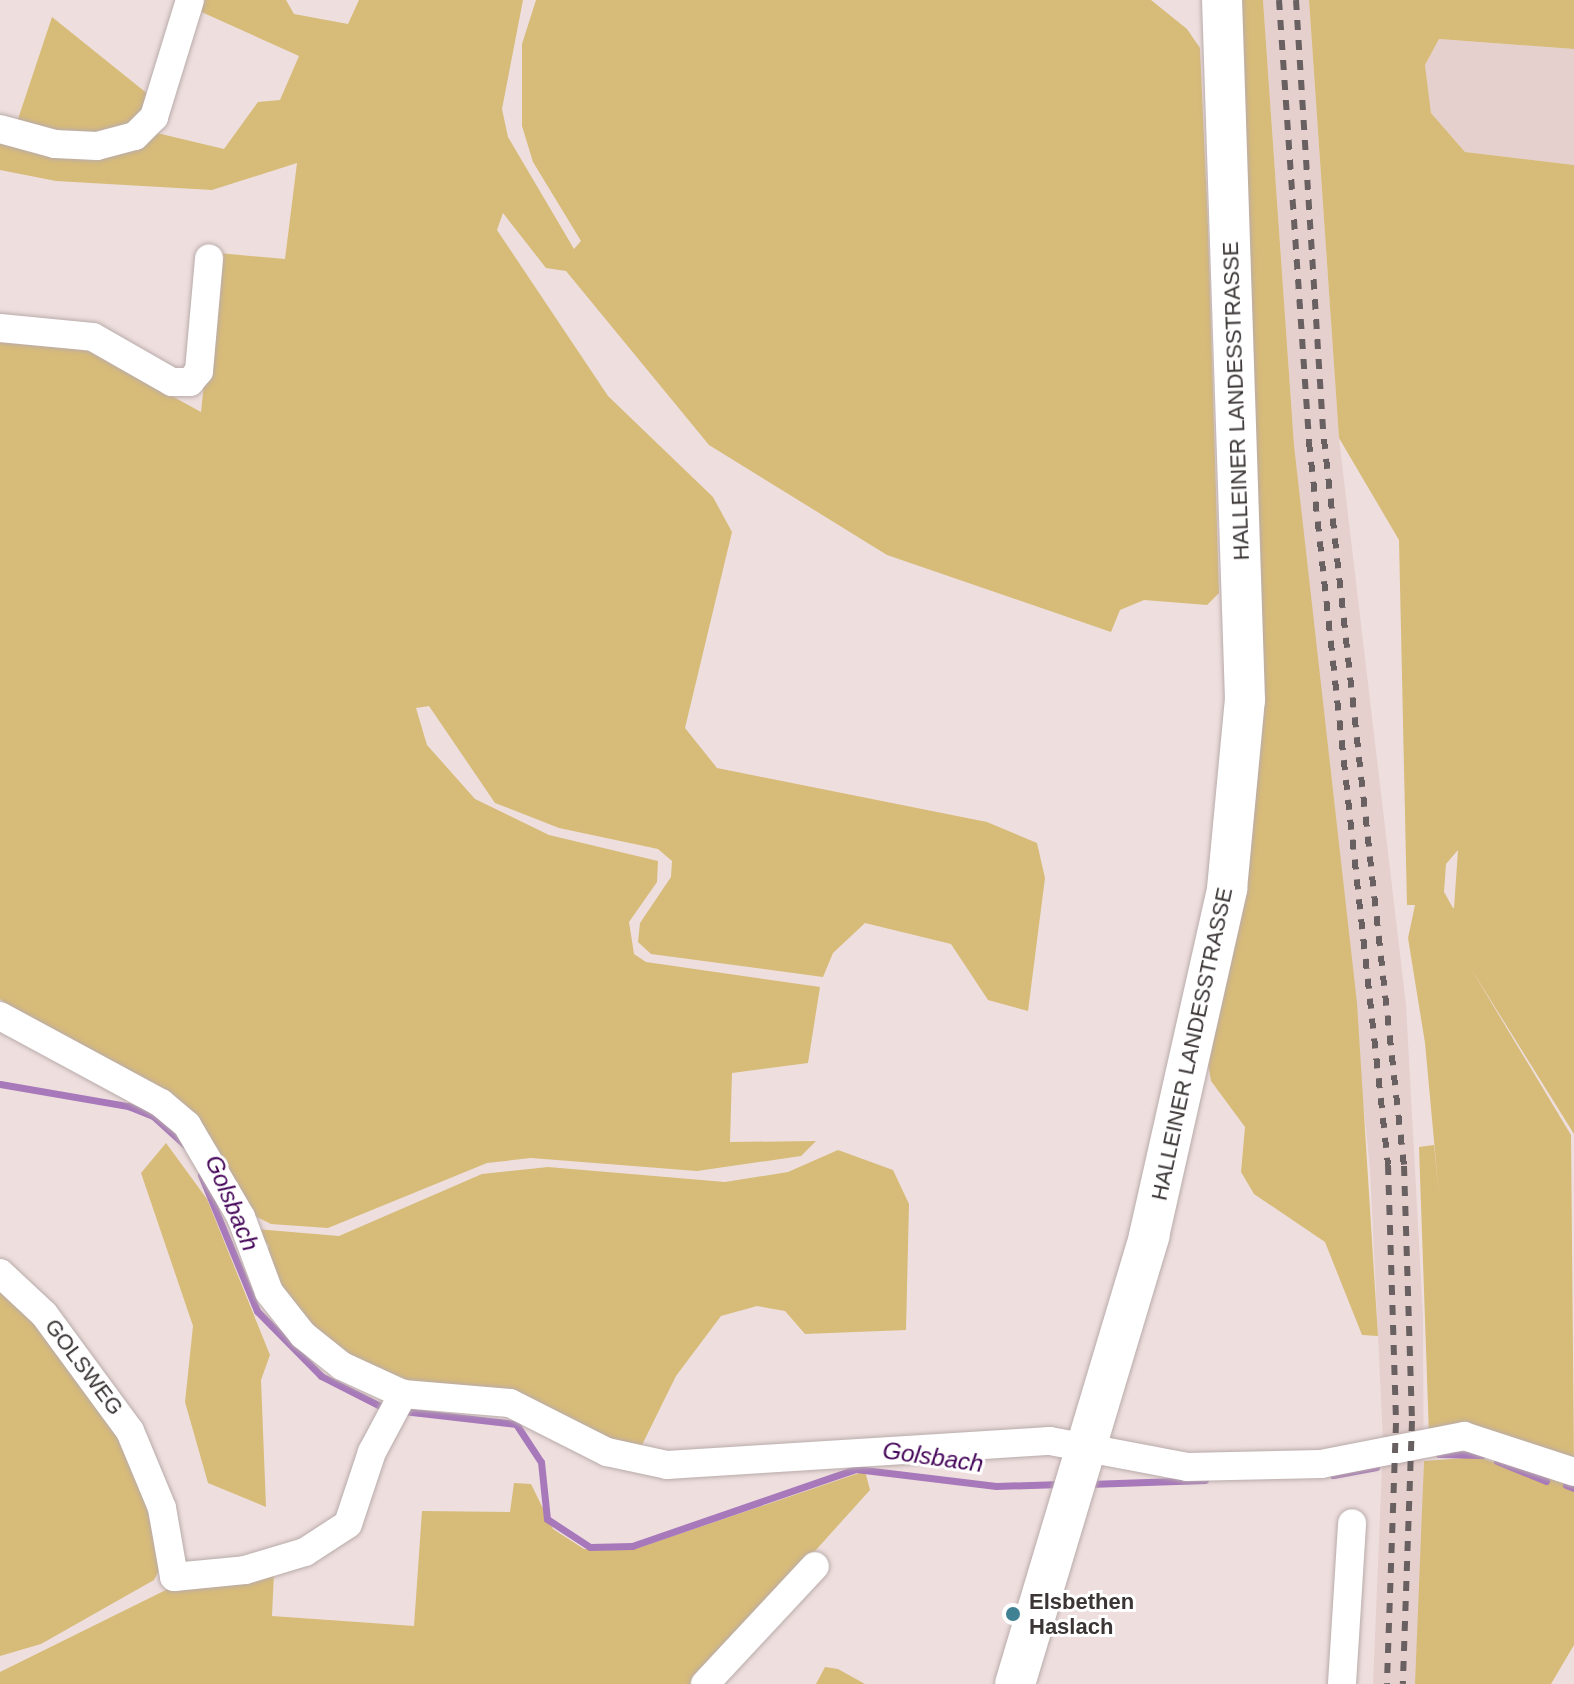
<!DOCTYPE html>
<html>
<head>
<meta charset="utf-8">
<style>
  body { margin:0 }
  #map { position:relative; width:1574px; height:1684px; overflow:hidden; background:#eedfde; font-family:Helvetica,sans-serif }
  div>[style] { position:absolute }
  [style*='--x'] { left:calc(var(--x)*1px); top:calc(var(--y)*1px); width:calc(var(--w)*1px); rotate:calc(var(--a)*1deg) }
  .built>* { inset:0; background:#e6d0ce }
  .green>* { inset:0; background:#d7bb79 }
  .stream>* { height:7px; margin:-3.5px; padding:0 3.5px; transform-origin:3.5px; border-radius:3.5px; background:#a779ba }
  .roads { filter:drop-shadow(0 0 2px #b9abaa) drop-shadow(0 0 2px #b9abaa) }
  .street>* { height:28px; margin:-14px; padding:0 14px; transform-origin:14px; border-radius:14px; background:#fff }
  .secondary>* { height:40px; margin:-20px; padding:0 20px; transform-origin:20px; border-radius:20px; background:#fff }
  .rail>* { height:6px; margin-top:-3px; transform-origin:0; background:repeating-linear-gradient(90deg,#696161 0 10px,transparent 0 20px) }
  .dots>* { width:22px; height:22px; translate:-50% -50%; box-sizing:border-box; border:4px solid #fff; border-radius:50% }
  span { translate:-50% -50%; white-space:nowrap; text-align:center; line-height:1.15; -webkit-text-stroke:6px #fff; paint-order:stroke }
  .street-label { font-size:22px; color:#3b3535 }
  .poi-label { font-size:22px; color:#3b3535; font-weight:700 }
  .left { translate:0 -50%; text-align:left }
  .water-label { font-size:24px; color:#430357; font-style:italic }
</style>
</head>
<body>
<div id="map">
  <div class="built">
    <i style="clip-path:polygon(1263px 0,1309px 0,1339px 438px,1406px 1004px,1423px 1316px,1424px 1541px,1415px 1684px,1373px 1684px,1383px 1442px,1370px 1169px,1294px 445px)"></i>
    <i style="clip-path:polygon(1439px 39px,1574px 49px,1574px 165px,1465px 152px,1431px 113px,1425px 65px)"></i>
  </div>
  <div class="green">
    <i style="clip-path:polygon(199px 0,286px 0,294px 14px,348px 24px,359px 0,523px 0,502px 109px,508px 137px,574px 249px,581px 241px,533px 162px,522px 126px,522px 44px,536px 0,1151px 0,1187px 29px,1200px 48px,1208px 227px,1219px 593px,1207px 605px,1144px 600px,1120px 610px,1111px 632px,887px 555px,709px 445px,566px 271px,546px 268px,503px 213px,497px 230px,608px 396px,713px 497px,732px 532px,685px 728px,717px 768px,987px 822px,1037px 843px,1045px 878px,1028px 1011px,988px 1000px,951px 944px,865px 923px,833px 953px,823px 977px,651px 954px,638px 942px,640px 923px,671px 877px,672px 861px,658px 849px,559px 828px,495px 803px,429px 706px,416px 708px,427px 745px,475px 799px,549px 835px,658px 861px,657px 882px,629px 922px,634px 954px,646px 962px,820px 987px,808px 1063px,732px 1073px,730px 1142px,816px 1141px,801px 1156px,697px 1171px,531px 1158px,487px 1163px,328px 1228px,271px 1224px,247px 1212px,218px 1149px,186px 1110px,36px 1027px,0 999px,0 336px,70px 340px,201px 412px,218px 253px,285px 259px,297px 163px,212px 190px,56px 181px,0 170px,0 141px,157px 133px,224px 149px,258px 102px,280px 100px,299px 56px,197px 10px)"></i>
    <i style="clip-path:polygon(1239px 0,1263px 0,1294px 445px,1357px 1003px,1378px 1336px,1362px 1335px,1325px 1242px,1254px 1194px,1241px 1172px,1245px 1127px,1211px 1081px,1208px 1063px,1227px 976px)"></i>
    <i style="clip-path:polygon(evenodd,1309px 0,1574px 0,1574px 49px,1439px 39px,1425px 65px,1431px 113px,1465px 152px,1574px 165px,1574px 1134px,1470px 967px,1571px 1135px,1574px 1465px,1429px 1435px,1419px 1147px,1434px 1145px,1439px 1195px,1425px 1043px,1408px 938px,1415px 905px,1407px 905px,1399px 540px,1339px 438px,1309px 0,1458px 850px,1454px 908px,1453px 908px,1444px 892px,1446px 864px,1458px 850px)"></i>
    <i style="clip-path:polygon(52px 17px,154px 99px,143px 120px,115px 135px,15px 128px)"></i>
    <i style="clip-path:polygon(166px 1143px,207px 1199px,270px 1355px,261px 1380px,266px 1507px,208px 1483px,185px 1402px,193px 1326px,141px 1173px)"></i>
    <i style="clip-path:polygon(838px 1150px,893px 1170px,909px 1204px,906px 1330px,805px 1334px,785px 1311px,757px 1306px,721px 1316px,676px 1376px,640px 1449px,571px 1424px,536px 1400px,485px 1388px,429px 1390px,347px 1361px,287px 1304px,262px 1261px,269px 1246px,256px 1229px,339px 1236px,482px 1174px,548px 1167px,725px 1182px,788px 1172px)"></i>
    <i style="clip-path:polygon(0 1281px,87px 1383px,137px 1468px,161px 1567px,154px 1580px,41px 1644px,0 1656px)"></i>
    <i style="clip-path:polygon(1479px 1457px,1528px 1475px,1574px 1479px,1574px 1645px,1551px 1684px,1415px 1684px,1424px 1461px)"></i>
    <i style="clip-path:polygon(865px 1471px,870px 1490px,695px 1684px,0 1684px,0 1672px,182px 1582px,274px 1572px,272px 1616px,414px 1626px,422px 1511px,510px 1512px,514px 1483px,531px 1484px,553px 1529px,584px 1549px,638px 1548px)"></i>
    <i style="clip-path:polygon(825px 1667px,838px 1669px,865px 1684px,816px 1684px)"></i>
  </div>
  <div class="stream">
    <i style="--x:0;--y:1084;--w:130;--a:9.8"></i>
    <i style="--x:128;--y:1106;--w:27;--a:22"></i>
    <i style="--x:153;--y:1116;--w:45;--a:42.3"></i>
    <i style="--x:201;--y:1175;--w:147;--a:67.6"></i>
    <i style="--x:257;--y:1311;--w:91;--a:45.4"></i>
    <i style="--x:321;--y:1376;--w:71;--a:26.9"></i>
    <i style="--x:403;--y:1411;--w:114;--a:6.6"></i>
    <i style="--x:516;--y:1424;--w:45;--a:56.7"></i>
    <i style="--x:541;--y:1462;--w:57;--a:84"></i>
    <i style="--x:547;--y:1519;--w:51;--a:33.1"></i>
    <i style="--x:590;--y:1547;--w:42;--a:-1.4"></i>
    <i style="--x:632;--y:1546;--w:237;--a:-19"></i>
    <i style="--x:856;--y:1469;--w:141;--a:6.9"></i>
    <i style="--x:996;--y:1486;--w:65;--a:-1.8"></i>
    <i style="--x:1439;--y:1454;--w:43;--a:1.3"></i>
    <i style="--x:1497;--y:1461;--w:53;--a:22.2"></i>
    <i style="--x:1333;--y:1475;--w:44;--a:-10.5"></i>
    <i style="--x:1089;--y:1484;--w:116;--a:-2"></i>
    <i style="--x:1566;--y:1485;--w:9;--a:21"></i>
  </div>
  <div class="roads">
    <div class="street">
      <i style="--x:0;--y:129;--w:57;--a:15.3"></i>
      <i style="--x:55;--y:144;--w:42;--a:2.7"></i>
      <i style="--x:97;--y:146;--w:39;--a:-15"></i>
      <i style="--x:135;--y:136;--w:27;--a:-45"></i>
      <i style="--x:154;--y:117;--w:122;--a:-72.9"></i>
      <i style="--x:0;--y:328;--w:93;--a:5.5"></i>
      <i style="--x:93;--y:337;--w:91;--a:29.7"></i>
      <i style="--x:172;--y:382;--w:18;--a:0"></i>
      <i style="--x:190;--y:382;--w:14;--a:-51"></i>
      <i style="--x:199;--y:371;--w:113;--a:-84.9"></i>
      <i style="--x:0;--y:1016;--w:183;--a:28.4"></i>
      <i style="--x:161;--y:1103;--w:34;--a:40"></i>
      <i style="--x:187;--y:1125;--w:107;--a:59.6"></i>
      <i style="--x:241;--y:1217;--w:80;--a:69.5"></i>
      <i style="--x:269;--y:1292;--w:55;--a:51.7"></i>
      <i style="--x:303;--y:1335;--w:50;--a:38.5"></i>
      <i style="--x:342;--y:1366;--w:67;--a:24.7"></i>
      <i style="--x:403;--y:1394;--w:107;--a:4.8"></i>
      <i style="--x:510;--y:1403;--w:109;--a:26.8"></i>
      <i style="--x:607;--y:1452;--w:61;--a:12.2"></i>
      <i style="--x:667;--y:1465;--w:384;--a:-3.6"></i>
      <i style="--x:1050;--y:1441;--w:139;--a:10.7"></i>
      <i style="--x:1187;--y:1467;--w:134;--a:-1.3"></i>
      <i style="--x:1321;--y:1464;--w:146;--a:-11.1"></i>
      <i style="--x:1464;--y:1436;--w:116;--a:18.1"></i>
      <i style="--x:0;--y:1273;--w:60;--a:43"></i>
      <i style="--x:44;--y:1314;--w:145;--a:53.7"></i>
      <i style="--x:130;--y:1431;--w:83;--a:67.4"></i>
      <i style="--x:162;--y:1508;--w:70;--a:80.1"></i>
      <i style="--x:174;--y:1577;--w:71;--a:-5.6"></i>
      <i style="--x:245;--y:1570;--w:63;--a:-16.7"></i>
      <i style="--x:305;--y:1552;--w:51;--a:-33.1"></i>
      <i style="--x:348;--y:1524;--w:76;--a:-71.6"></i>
      <i style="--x:372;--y:1452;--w:66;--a:-61.9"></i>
      <i style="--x:705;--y:1684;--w:161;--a:-47"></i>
      <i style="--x:1342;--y:1684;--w:161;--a:-86.4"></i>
    </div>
    <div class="secondary">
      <i style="--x:1015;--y:1684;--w:468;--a:-73.3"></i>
      <i style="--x:1149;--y:1236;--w:356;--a:-77.3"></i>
      <i style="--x:1227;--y:889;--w:190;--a:-84.6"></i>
      <i style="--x:1245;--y:700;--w:700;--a:-91.88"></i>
    </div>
  </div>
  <div class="rail">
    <i style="--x:1279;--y:0;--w:443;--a:86.1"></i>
    <i style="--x:1309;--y:442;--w:727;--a:83.76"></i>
    <i style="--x:1388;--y:1165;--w:258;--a:88.2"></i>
    <i style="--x:1396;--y:1423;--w:261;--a:92"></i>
    <i style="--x:1296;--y:0;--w:440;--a:86.4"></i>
    <i style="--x:1324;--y:439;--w:731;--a:83.72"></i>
    <i style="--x:1404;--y:1166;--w:255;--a:88.2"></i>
    <i style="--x:1412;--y:1421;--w:263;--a:92"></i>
  </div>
  <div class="dots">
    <i style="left:1013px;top:1614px;background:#408293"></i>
  </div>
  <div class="street-label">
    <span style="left:1236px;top:401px;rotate:-92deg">HALLEINER LANDESSTRASSE</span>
    <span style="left:1192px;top:1044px;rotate:-78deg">HALLEINER LANDESSTRASSE</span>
    <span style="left:84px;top:1367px;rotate:53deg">GOLSWEG</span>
  </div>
  <div class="poi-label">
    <span class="left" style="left:1029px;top:1614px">Elsbethen<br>Haslach</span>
  </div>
  <div class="water-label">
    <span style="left:232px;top:1203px;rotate:67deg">Golsbach</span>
    <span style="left:933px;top:1457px;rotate:8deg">Golsbach</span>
  </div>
</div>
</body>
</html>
